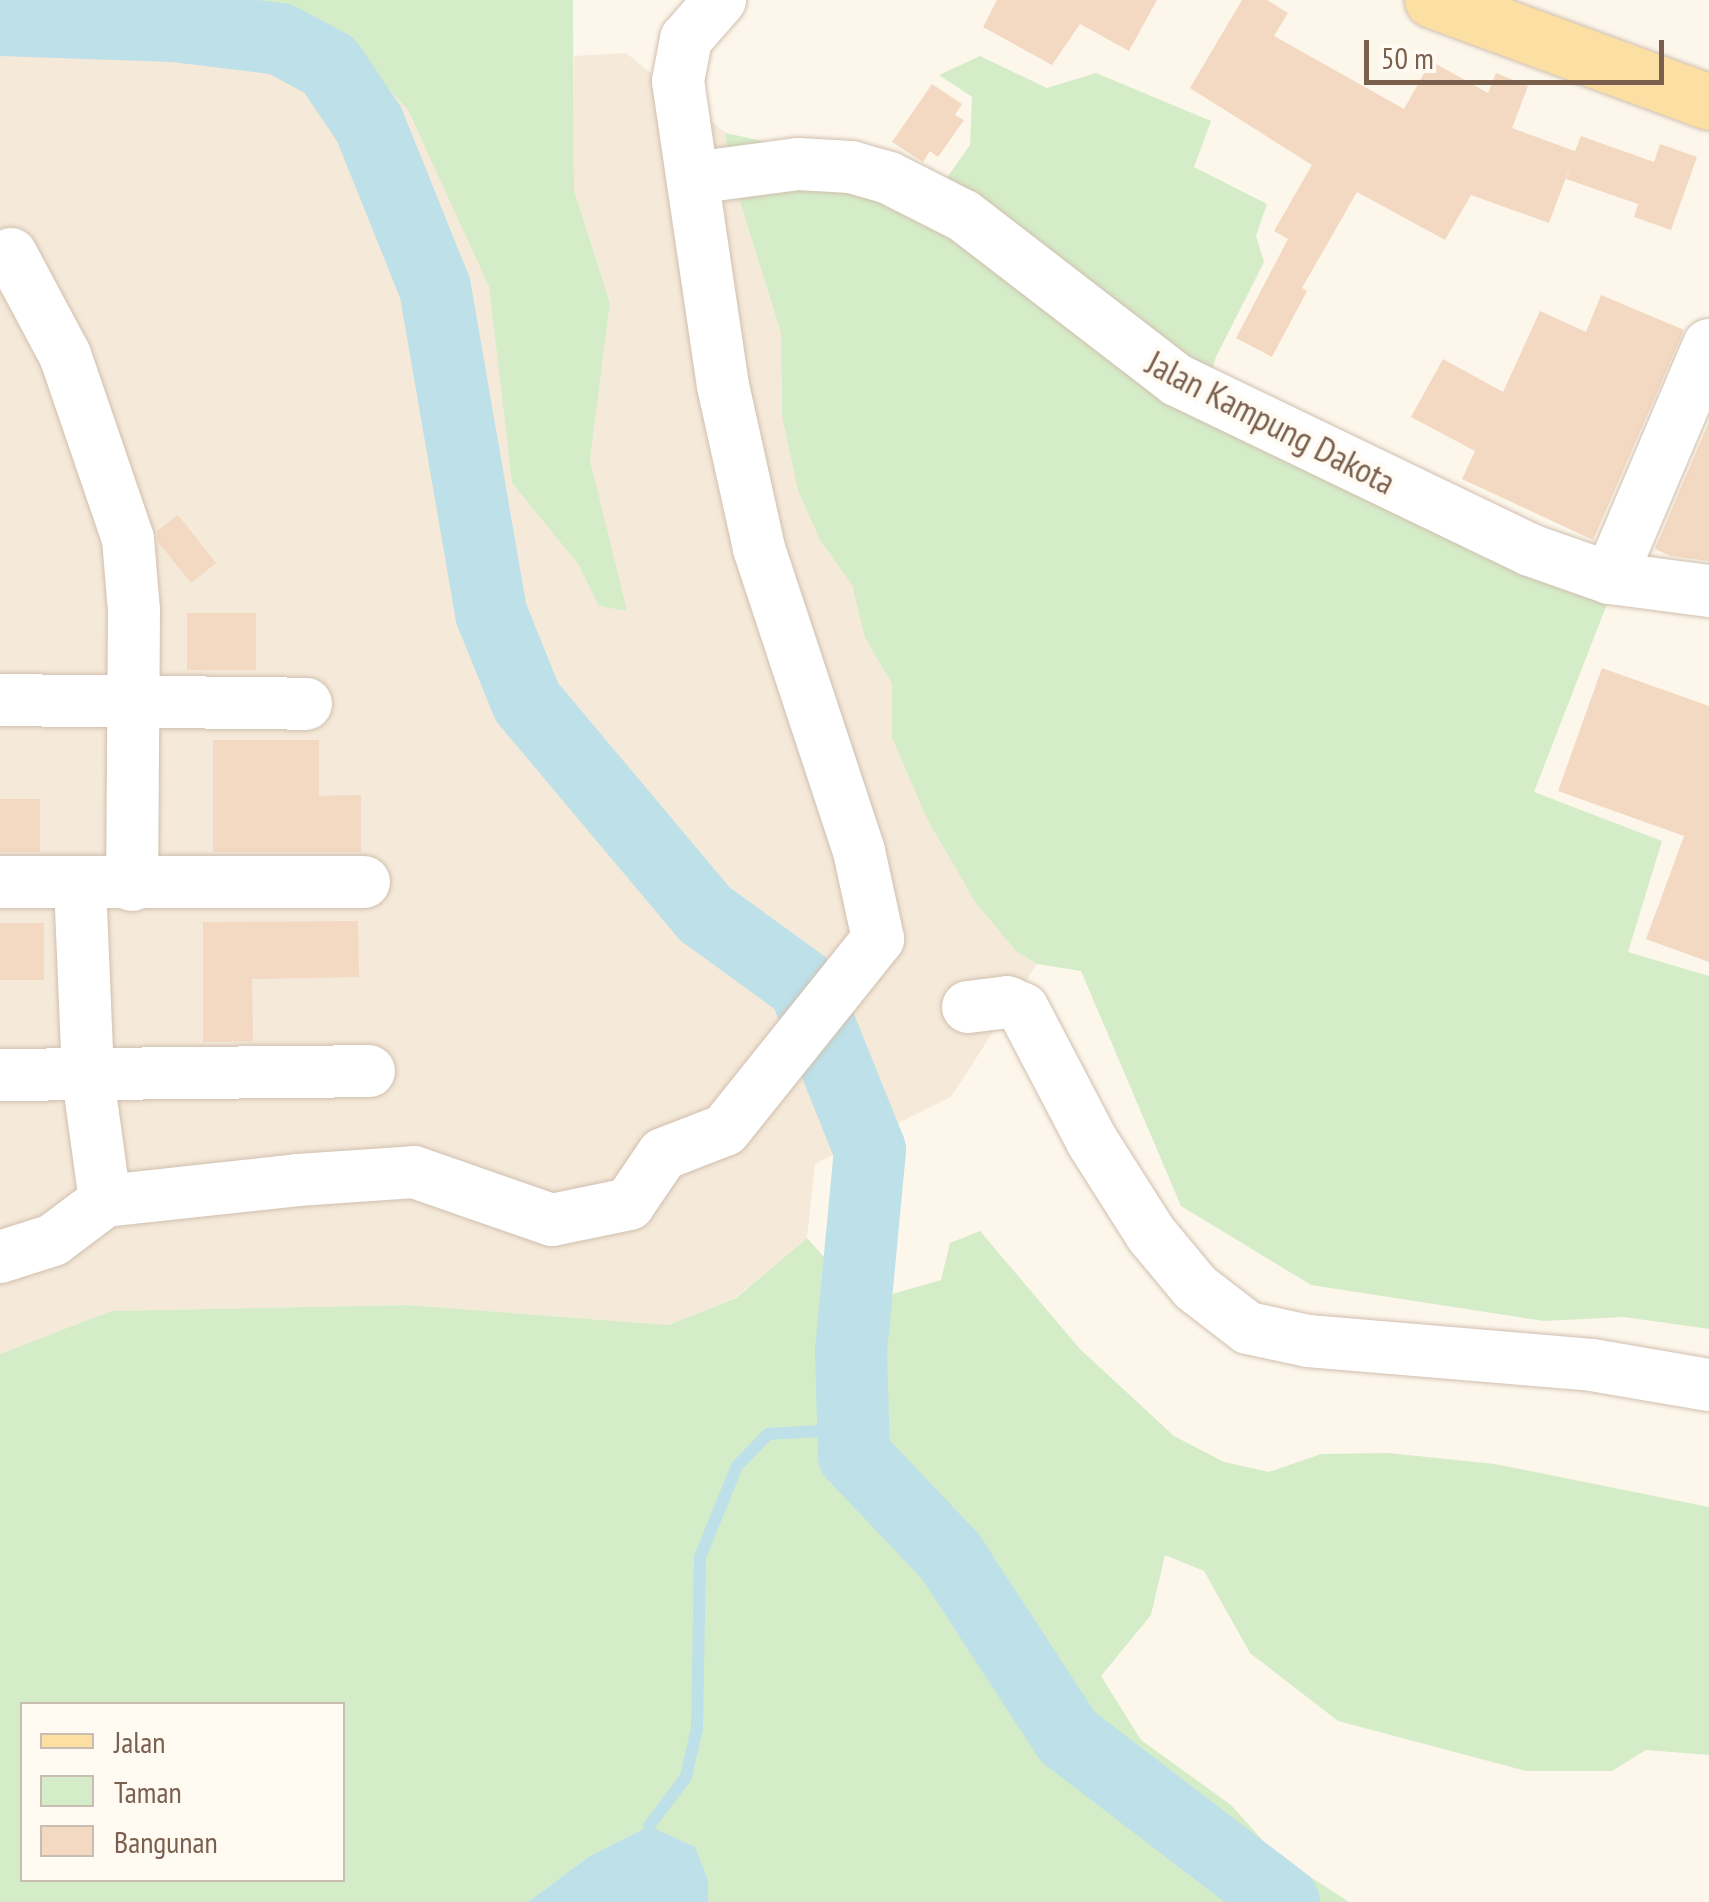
<!DOCTYPE html>
<html>
<head>
<meta charset="utf-8">
<style>
  body { margin:0 }
  #map { position:relative; width:1709px; height:1902px; overflow:hidden; background:#fdf7eb; font-family:"PT Sans Narrow",sans-serif }
  div>[style] { position:absolute }
  [style*='--x'] { left:calc(var(--x)*1px); top:calc(var(--y)*1px); width:calc(var(--w)*1px); rotate:calc(var(--a)*1deg) }
  .residential>* { inset:0; background:#f5e9d9 }
  .green>* { inset:0; background:#d5ecc8 }
  .water>* { inset:0; background:#bee0e8 }
  .stream>* { height:12px; margin:-6px; padding:0 6px; transform-origin:6px; border-radius:6px; background:#bee0e8 }
  .river>* { height:72px; margin:-36px; padding:0 36px; transform-origin:36px; border-radius:36px; background:#bee0e8 }
  .building>* { inset:0; background:#f3d8c2; transform-origin:0 0 }
  .roads { filter:drop-shadow(0 0 2px #d0bfaf) drop-shadow(0 0 2px #d0bfaf) }
  .minor>* { height:52px; margin:-26px; padding:0 26px; transform-origin:26px; border-radius:26px; background:#fff }
  .major>* { height:55px; margin:-27.5px; padding:0 27.5px; transform-origin:27.5px; border-radius:27.5px; background:#fbdfa3 }
  span { translate:-50% -50%; white-space:nowrap; text-align:center; line-height:1.15; -webkit-text-stroke:8px #fffaf2; paint-order:stroke }
  .street-label { font-size:35px; color:#795f4c }
  .legend { position:absolute; left:20px; top:1702px; width:325px; height:180px; box-sizing:border-box; background:#fffaf2; border:2px solid #c9bcb0; margin:0; padding:12px 18px; list-style:none; font-size:30px; color:#795f4c }
  .legend li { display:flex; align-items:center; gap:20px; height:50px }
  .legend b { width:50px; border:2px solid #c9bcb0 }
  .scale { position:absolute; left:1364px; top:40px; width:300px; height:45px; box-sizing:border-box; border:5px solid #795f4c; border-top:0; padding-left:12px; font-size:30px; line-height:35px; white-space:nowrap; color:#795f4c; -webkit-text-stroke:8px #fffaf2; paint-order:stroke }
</style>
</head>
<body>
<div id="map">
  <div class="residential">
    <i style="clip-path:polygon(0 0,194px 0,334px 29px,408px 110px,489px 287px,512px 483px,578px 564px,599px 605px,626px 611px,590px 460px,610px 303px,574px 190px,574px 56px,626px 53px,726px 133px,727px 160px,781px 333px,782px 416px,820px 540px,852px 585px,865px 638px,892px 684px,892px 738px,927px 819px,975px 902px,1016px 951px,1037px 964px,951px 1097px,815px 1164px,807px 1238px,735px 1298px,668px 1325px,408px 1305px,111px 1311px,0 1354px)"></i>
  </div>
  <div class="green">
    <i style="clip-path:polygon(194px 0,573px 0,574px 190px,610px 303px,590px 460px,627px 611px,599px 606px,578px 564px,512px 483px,489px 287px,408px 110px,334px 29px)"></i>
    <i style="clip-path:polygon(980px 56px,1047px 88px,1096px 73px,1211px 121px,1194px 167px,1267px 204px,1256px 236px,1264px 262px,1216px 357px,1201px 404px,1480px 556px,1607px 604px,1534px 792px,1662px 841px,1628px 952px,1709px 976px,1709px 1329px,1624px 1317px,1544px 1321px,1311px 1285px,1181px 1206px,1081px 971px,1037px 964px,1016px 951px,975px 902px,927px 819px,892px 738px,892px 684px,865px 638px,852px 585px,820px 540px,798px 490px,782px 416px,781px 333px,727px 160px,726px 133px,944px 182px,970px 145px,972px 97px,939px 75px)"></i>
    <i style="clip-path:polygon(evenodd,980px 1231px,1080px 1349px,1174px 1436px,1224px 1462px,1269px 1472px,1321px 1454px,1388px 1453px,1495px 1464px,1709px 1507px,1709px 1755px,1646px 1750px,1612px 1771px,1526px 1771px,1338px 1721px,1250px 1653px,1204px 1571px,1165px 1555px,1151px 1615px,1101px 1676px,1141px 1740px,1231px 1805px,1274px 1853px,1349px 1902px,708px 1902px,708px 1880px,649px 1826px,588px 1857px,528px 1902px,0 1902px,0 1354px,111px 1311px,408px 1305px,668px 1325px,736px 1298px,807px 1238px,834px 1268px,826px 1313px,941px 1280px,950px 1243px,980px 1231px,22px 1704px,342px 1704px,342px 1880px,22px 1880px,22px 1704px)"></i>
  </div>
  <div class="water">
    <i style="clip-path:polygon(649px 1826px,695px 1847px,708px 1880px,708px 1902px,528px 1902px,588px 1857px)"></i>
  </div>
  <div class="stream">
    <i style="--x:649;--y:1826;--w:61;--a:-52.9"></i>
    <i style="--x:686;--y:1777;--w:50;--a:-77.3"></i>
    <i style="--x:697;--y:1728;--w:171;--a:-89"></i>
    <i style="--x:700;--y:1557;--w:98;--a:-67.9"></i>
    <i style="--x:737;--y:1466;--w:45;--a:-45.9"></i>
    <i style="--x:768;--y:1434;--w:85;--a:-3.4"></i>
  </div>
  <div class="river">
    <i style="--x:0;--y:20;--w:174;--a:2"></i>
    <i style="--x:174;--y:26;--w:107;--a:7"></i>
    <i style="--x:280;--y:39;--w:55;--a:28"></i>
    <i style="--x:329;--y:65;--w:71;--a:55.9"></i>
    <i style="--x:369;--y:124;--w:177;--a:68.1"></i>
    <i style="--x:435;--y:288;--w:330;--a:80.2"></i>
    <i style="--x:491;--y:613;--w:96;--a:68"></i>
    <i style="--x:527;--y:702;--w:277;--a:50"></i>
    <i style="--x:705;--y:914;--w:122;--a:36"></i>
    <i style="--x:804;--y:986;--w:177;--a:68.1"></i>
    <i style="--x:870;--y:1150;--w:201;--a:95.4"></i>
    <i style="--x:851;--y:1350;--w:105;--a:88.4"></i>
    <i style="--x:854;--y:1455;--w:139;--a:46.5"></i>
    <i style="--x:950;--y:1556;--w:216;--a:56.9"></i>
    <i style="--x:1068;--y:1737;--w:272;--a:37.4"></i>
  </div>
  <div class="building">
    <i style="clip-path:polygon(997px 0,1157px 0,1129px 51px,1080px 24px,1052px 65px,983px 27px)"></i>
    <i style="clip-path:polygon(1242px 0,1267px 0,1288px 13px,1274px 36px,1404px 109px,1431px 61px,1488px 93px,1496px 73px,1528px 86px,1512px 128px,1575px 151px,1581px 136px,1654px 162px,1660px 144px,1697px 157px,1671px 230px,1634px 217px,1638px 204px,1566px 179px,1573px 159px,1549px 223px,1471px 195px,1445px 240px,1357px 192px,1302px 288px,1307px 291px,1272px 357px,1236px 338px,1288px 239px,1274px 231px,1312px 165px,1190px 88px)"></i>
    <i style="clip-path:polygon(932px 84px,962px 104px,955px 115px,964px 120px,938px 157px,930px 151px,923px 162px,892px 142px)"></i>
    <i style="clip-path:polygon(1601px 295px,1684px 330px,1593px 540px,1462px 479px,1475px 451px,1411px 417px,1443px 359px,1503px 392px,1540px 311px,1586px 332px)"></i>
    <i style="clip-path:polygon(1709px 422px,1709px 561px,1671px 556px,1655px 549px)"></i>
    <i style="clip-path:polygon(178px 515px,216px 563px,191px 583px,158px 542px,157px 531px)"></i>
    <i style="left:256px;top:613px;width:57px;height:69px;rotate:90deg"></i>
    <i style="clip-path:polygon(1602px 668px,1709px 706px,1709px 962px,1646px 939px,1684px 836px,1558px 791px)"></i>
    <i style="clip-path:polygon(213px 740px,319px 740px,319px 796px,361px 795px,361px 852px,213px 852px)"></i>
    <i style="left:0;top:799px;width:40px;height:53px"></i>
    <i style="clip-path:polygon(358px 921px,359px 977px,252px 979px,253px 1041px,203px 1042px,203px 922px)"></i>
    <i style="left:0;top:923px;width:44px;height:57px"></i>
  </div>
  <div class="roads">
    <div class="minor">
      <i style="--x:693;--y:178;--w:106;--a:-7.6"></i>
      <i style="--x:798;--y:164;--w:53;--a:3.2"></i>
      <i style="--x:851;--y:167;--w:40;--a:16"></i>
      <i style="--x:889;--y:178;--w:84;--a:26.9"></i>
      <i style="--x:964;--y:216;--w:269;--a:37.6"></i>
      <i style="--x:1177;--y:380;--w:392;--a:25.7"></i>
      <i style="--x:1530;--y:550;--w:85;--a:19.3"></i>
      <i style="--x:1610;--y:578;--w:100;--a:7.5"></i>
      <i style="--x:11;--y:254;--w:115;--a:61.9"></i>
      <i style="--x:65;--y:355;--w:194;--a:71.1"></i>
      <i style="--x:128;--y:539;--w:72;--a:85.2"></i>
      <i style="--x:134;--y:611;--w:274;--a:90.4"></i>
      <i style="--x:1610;--y:578;--w:253;--a:-67"></i>
      <i style="--x:0;--y:700;--w:306;--a:0.7"></i>
      <i style="--x:0;--y:882;--w:364;--a:0"></i>
      <i style="--x:80;--y:884;--w:194;--a:87.6"></i>
      <i style="--x:88;--y:1078;--w:124;--a:82.1"></i>
      <i style="--x:968;--y:1007;--w:39;--a:-7"></i>
      <i style="--x:1007;--y:1002;--w:17;--a:24"></i>
      <i style="--x:1023;--y:1009;--w:149;--a:62.4"></i>
      <i style="--x:1092;--y:1141;--w:110;--a:57.6"></i>
      <i style="--x:1151;--y:1234;--w:70;--a:50.2"></i>
      <i style="--x:1196;--y:1288;--w:66;--a:37.6"></i>
      <i style="--x:1248;--y:1328;--w:61;--a:12.2"></i>
      <i style="--x:1308;--y:1341;--w:285;--a:4.8"></i>
      <i style="--x:1592;--y:1365;--w:119;--a:9.7"></i>
      <i style="--x:0;--y:1075;--w:369;--a:-0.6"></i>
      <i style="--x:0;--y:1257;--w:56;--a:-17.8"></i>
      <i style="--x:53;--y:1240;--w:65;--a:-36.9"></i>
      <i style="--x:105;--y:1201;--w:194;--a:-6.2"></i>
      <i style="--x:298;--y:1180;--w:116;--a:-3.9"></i>
      <i style="--x:414;--y:1172;--w:146;--a:19.2"></i>
      <i style="--x:552;--y:1220;--w:79;--a:-11.7"></i>
      <i style="--x:629;--y:1204;--w:60;--a:-55.8"></i>
      <i style="--x:663;--y:1154;--w:66;--a:-21.2"></i>
      <i style="--x:725;--y:1130;--w:245;--a:-51.3"></i>
      <i style="--x:878;--y:939;--w:90;--a:-102.2"></i>
      <i style="--x:859;--y:851;--w:319;--a:-108.3"></i>
      <i style="--x:759;--y:548;--w:166;--a:-102.5"></i>
      <i style="--x:723;--y:386;--w:308;--a:-98.4"></i>
      <i style="--x:678;--y:81;--w:43;--a:-79.2"></i>
      <i style="--x:686;--y:39;--w:52;--a:-48.9"></i>
    </div>
    <div class="major">
      <i style="--x:1432;--y:0;--w:295;--a:20.2"></i>
    </div>
  </div>
  <div class="street-label">
    <span style="left:1271px;top:422px;rotate:27deg">Jalan Kampung Dakota</span>
  </div>
  <ul class="legend">
  <li><b style="height:12px;background:#fbdfa3"></b>Jalan</li>
  <li><b style="height:28px;background:#d5ecc8"></b>Taman</li>
  <li><b style="height:28px;background:#f3d8c2"></b>Bangunan</li>
  </ul>
  <div class="scale">50 m</div>
</div>
</body>
</html>
